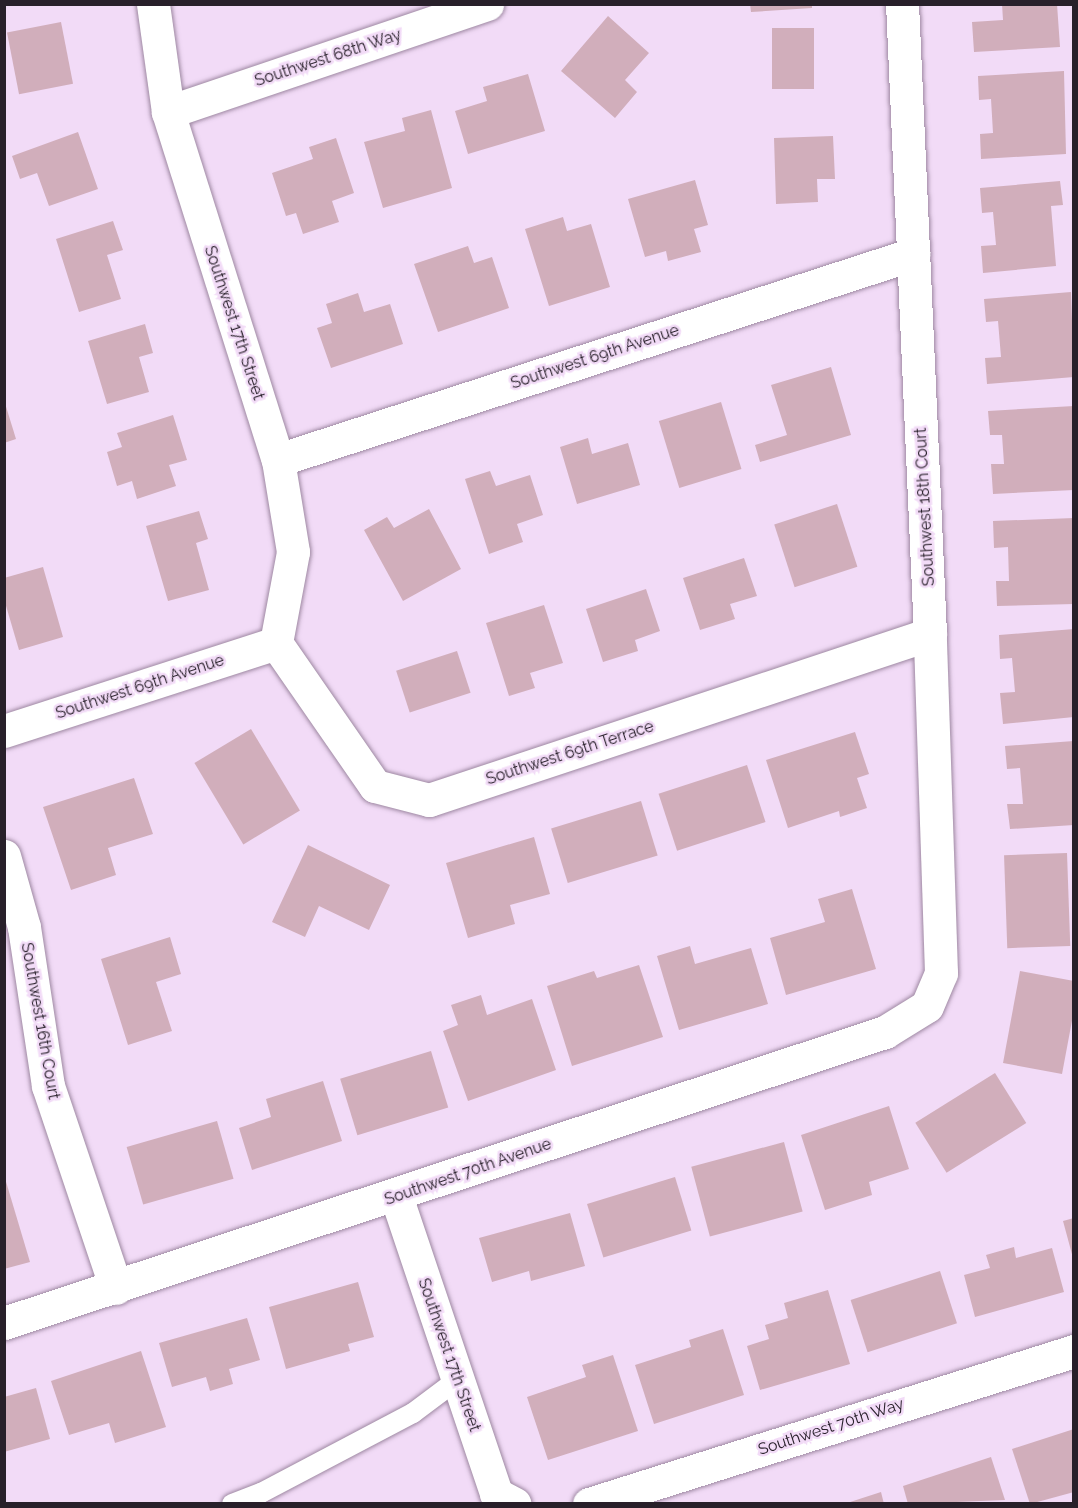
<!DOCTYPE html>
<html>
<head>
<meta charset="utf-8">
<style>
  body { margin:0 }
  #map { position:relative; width:1078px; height:1508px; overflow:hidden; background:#f2dbf7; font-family:Raleway,sans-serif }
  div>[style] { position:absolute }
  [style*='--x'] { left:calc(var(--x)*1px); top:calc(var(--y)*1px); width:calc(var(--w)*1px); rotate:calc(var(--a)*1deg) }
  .building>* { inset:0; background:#d1aebb; transform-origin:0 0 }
  .roads { filter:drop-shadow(0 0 2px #9e88a2) drop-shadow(0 0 2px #9e88a2) }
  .lane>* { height:20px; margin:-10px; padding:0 10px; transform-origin:10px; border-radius:10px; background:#fff }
  .street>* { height:33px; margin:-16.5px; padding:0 16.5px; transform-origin:16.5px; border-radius:16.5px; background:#fff }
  span { translate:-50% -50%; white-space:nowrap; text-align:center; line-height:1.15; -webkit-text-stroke:5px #f2dbf7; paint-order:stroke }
  .street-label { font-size:16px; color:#28202a }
  .frame { position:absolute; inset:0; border:6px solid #28202a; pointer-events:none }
</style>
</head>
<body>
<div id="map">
  <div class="building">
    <i style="clip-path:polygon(750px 4px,812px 4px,812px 8px,751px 12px)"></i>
    <i style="clip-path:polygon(1002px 4px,1057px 4px,1060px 47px,974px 52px,972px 22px,1003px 20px)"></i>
    <i style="clip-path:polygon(608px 16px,649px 53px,625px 80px,637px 92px,615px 118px,561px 71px)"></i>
    <i style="left:61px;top:22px;width:63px;height:55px;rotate:79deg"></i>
    <i style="left:772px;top:28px;width:42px;height:61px"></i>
    <i style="clip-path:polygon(1064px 71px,1066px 154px,981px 159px,980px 134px,993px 133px,991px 99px,979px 100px,978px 76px)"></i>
    <i style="clip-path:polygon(528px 74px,545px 131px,468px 154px,455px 111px,487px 101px,483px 87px)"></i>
    <i style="clip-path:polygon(431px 110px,452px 188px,383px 208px,364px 142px,405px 131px,402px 118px)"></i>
    <i style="clip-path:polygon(78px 132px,98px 189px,49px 206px,37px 173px,20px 179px,12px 156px)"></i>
    <i style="clip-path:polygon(833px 136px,835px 179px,817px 179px,818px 202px,776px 204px,774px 138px)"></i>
    <i style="clip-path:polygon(336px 138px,354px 193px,332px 201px,339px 222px,303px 234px,296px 213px,286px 216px,272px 173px,313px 159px,309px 147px)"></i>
    <i style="clip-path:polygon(695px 180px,708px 225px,694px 229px,701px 252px,668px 261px,666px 251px,645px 257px,628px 199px)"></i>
    <i style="clip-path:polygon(1060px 181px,1063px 205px,1051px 206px,1056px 266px,983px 273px,981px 246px,996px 245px,993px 212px,982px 213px,980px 188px)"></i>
    <i style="clip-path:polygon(563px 217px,567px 231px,591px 224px,610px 287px,549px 306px,525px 229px)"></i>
    <i style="clip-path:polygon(113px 221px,123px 250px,107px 255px,121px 299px,79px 312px,56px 239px)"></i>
    <i style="clip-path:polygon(468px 246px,474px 263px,492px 257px,509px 308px,438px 332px,414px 264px)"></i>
    <i style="clip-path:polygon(1071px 292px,1074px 377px,987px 384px,985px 358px,1001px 357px,998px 321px,986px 322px,984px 299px)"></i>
    <i style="clip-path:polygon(358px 293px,364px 312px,390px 304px,403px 344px,331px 368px,317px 328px,332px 323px,326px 304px)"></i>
    <i style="clip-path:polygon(145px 324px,153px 353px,139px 357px,149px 392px,107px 404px,88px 341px)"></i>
    <i style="clip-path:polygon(831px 367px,851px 435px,760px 462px,755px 445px,787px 435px,771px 385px)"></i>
    <i style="clip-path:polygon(4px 400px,16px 439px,4px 443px)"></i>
    <i style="left:721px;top:402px;width:70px;height:65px;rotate:73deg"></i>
    <i style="clip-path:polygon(1074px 406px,1074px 490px,993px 494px,991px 464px,1004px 464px,1002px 435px,990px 435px,988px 411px)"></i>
    <i style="clip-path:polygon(173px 415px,187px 460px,169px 465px,176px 486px,137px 499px,132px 481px,117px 486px,107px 452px,122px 447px,117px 433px)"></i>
    <i style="clip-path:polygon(588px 438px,592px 454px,628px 443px,640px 485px,577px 504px,560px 447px)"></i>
    <i style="clip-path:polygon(490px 471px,496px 486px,530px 475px,543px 515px,517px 524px,523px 542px,489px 554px,465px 479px)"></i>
    <i style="left:837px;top:504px;width:66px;height:66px;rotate:72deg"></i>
    <i style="clip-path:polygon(429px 509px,461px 569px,403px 601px,364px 530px,387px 517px,394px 528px)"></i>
    <i style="clip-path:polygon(199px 511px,208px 539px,196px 543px,209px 590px,168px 601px,146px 526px)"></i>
    <i style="clip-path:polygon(1074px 518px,1074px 604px,997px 606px,996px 581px,1009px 581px,1008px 547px,994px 548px,993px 521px)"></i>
    <i style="clip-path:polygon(744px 558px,757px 596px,730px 604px,735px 619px,700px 630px,683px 578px)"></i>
    <i style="clip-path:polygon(43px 567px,63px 637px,19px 650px,4px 599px,4px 578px)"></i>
    <i style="clip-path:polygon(646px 589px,660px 631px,635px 640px,638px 651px,603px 662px,586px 609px)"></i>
    <i style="clip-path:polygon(544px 605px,563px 663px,530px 673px,535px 688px,509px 696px,486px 623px)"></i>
    <i style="clip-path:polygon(1074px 629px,1074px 717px,1003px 724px,1000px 693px,1015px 692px,1012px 658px,1000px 659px,999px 635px)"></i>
    <i style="left:457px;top:651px;width:44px;height:64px;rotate:72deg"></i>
    <i style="left:251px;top:729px;width:95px;height:66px;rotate:59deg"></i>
    <i style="clip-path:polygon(855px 732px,869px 774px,857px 778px,867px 808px,840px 817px,839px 811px,788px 828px,766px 760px)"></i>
    <i style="clip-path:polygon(1074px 741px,1074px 825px,1010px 829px,1007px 804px,1023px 804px,1020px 768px,1007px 769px,1005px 746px)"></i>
    <i style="left:747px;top:765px;width:60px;height:93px;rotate:72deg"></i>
    <i style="clip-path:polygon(134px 778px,153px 834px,108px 848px,116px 875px,71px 890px,43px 807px)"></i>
    <i style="left:641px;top:801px;width:57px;height:94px;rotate:73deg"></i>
    <i style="clip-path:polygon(534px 837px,550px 894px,510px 905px,515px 924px,468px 938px,446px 863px)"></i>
    <i style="clip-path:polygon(308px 845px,390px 885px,369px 930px,319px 906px,305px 937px,272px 922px)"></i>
    <i style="left:1067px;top:853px;width:93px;height:63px;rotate:88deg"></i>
    <i style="clip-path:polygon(852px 889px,876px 969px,786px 995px,770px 938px,825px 922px,818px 899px)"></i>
    <i style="clip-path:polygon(170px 937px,181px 974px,156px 982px,172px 1031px,128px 1045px,101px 959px)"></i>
    <i style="clip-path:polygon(690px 946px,695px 964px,751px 948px,768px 1004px,679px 1030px,657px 956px)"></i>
    <i style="clip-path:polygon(639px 965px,663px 1037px,572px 1066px,547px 986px,594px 971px,597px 978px)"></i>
    <i style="clip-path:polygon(1020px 971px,1074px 981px,1074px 1010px,1062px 1074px,1003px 1063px)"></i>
    <i style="clip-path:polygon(481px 995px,487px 1015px,532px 999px,556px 1070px,468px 1101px,443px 1031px,458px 1025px,451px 1005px)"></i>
    <i style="left:431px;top:1051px;width:59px;height:95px;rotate:73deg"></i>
    <i style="left:995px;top:1073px;width:59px;height:94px;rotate:58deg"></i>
    <i style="clip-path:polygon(323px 1081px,342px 1141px,252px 1170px,239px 1128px,271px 1117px,266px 1099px)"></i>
    <i style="clip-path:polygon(889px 1106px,909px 1169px,869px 1182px,872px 1195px,825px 1210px,801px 1135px)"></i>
    <i style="left:217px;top:1121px;width:60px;height:94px;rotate:74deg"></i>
    <i style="left:784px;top:1142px;width:72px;height:96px;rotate:75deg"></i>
    <i style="clip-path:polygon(4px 1175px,30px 1262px,4px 1269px)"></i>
    <i style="left:675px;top:1177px;width:56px;height:92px;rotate:73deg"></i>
    <i style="clip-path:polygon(570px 1213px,585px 1266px,531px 1281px,529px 1271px,492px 1282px,479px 1238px)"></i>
    <i style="clip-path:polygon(1074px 1218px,1074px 1258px,1073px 1258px,1063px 1221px)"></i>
    <i style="clip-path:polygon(1014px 1247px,1016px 1258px,1052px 1248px,1064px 1292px,975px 1317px,964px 1275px,990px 1268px,986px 1255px)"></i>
    <i style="left:940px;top:1271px;width:55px;height:94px;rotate:72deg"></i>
    <i style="clip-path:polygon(358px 1282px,374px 1337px,348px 1344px,350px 1351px,286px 1369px,269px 1307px)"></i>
    <i style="clip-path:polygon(828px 1290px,850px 1364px,760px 1390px,747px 1346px,769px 1339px,765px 1325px,788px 1318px,784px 1303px)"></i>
    <i style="clip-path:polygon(247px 1318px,260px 1360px,229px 1369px,233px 1384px,210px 1391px,206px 1377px,172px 1387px,159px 1343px)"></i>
    <i style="clip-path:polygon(723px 1329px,744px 1395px,654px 1424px,635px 1365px,691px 1347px,689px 1340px)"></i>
    <i style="clip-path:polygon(141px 1351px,166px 1427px,115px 1443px,109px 1423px,69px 1435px,51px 1381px)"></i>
    <i style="clip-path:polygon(613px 1355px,638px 1431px,548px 1460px,527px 1397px,586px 1377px,582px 1365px)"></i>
    <i style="clip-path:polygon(36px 1388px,50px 1439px,4px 1452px,4px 1397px)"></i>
    <i style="clip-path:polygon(1074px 1429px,1074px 1492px,1030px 1504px,1012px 1449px)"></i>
    <i style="clip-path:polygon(991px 1457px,1005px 1500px,908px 1504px,903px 1486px)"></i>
    <i style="clip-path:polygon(881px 1492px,884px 1504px,847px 1504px,847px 1503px)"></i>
  </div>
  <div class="roads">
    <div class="lane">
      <i style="--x:232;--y:1504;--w:31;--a:-21"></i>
      <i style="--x:261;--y:1493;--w:172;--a:-27.8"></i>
      <i style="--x:413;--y:1413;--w:55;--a:-36.9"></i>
    </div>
    <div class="street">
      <i style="--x:153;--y:4;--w:109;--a:82.1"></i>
      <i style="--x:168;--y:112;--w:365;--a:72.5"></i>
      <i style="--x:278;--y:460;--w:93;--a:80.7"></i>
      <i style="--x:293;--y:552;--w:93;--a:100.6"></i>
      <i style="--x:168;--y:112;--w:337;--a:-18.7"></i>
      <i style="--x:278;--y:460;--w:668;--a:-17.97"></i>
      <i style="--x:276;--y:643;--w:174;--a:55.3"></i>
      <i style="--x:375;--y:786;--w:56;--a:14.5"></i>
      <i style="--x:429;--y:800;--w:528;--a:-18.33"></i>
      <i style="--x:4;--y:731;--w:286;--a:-17.9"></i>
      <i style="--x:4;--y:856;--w:74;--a:74.3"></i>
      <i style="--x:24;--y:927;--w:161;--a:81.4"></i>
      <i style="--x:48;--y:1086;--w:213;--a:71.4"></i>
      <i style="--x:396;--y:1196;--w:314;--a:71.4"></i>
      <i style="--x:496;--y:1494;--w:21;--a:28"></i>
      <i style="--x:4;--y:1323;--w:928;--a:-18.28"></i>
      <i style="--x:885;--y:1032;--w:49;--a:-31.8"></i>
      <i style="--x:927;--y:1006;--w:36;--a:-67"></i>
      <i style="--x:941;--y:973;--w:339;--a:-91.9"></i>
      <i style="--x:930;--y:634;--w:631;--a:-92.54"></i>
      <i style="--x:589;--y:1504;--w:509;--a:-17.51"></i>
    </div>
  </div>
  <div class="street-label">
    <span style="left:328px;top:58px;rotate:-18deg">Southwest 68th Way</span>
    <span style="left:234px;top:323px;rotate:72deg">Southwest 17th Street</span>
    <span style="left:595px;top:357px;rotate:-18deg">Southwest 69th Avenue</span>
    <span style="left:925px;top:507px;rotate:-93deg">Southwest 18th Court</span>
    <span style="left:140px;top:687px;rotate:-18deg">Southwest 69th Avenue</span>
    <span style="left:570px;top:753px;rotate:-18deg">Southwest 69th Terrace</span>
    <span style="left:40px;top:1021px;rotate:80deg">Southwest 16th Court</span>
    <span style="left:468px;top:1172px;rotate:-19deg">Southwest 70th Avenue</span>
    <span style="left:449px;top:1355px;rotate:71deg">Southwest 17th Street</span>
    <span style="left:831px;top:1427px;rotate:-18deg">Southwest 70th Way</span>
  </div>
  <div class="frame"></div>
</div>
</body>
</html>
